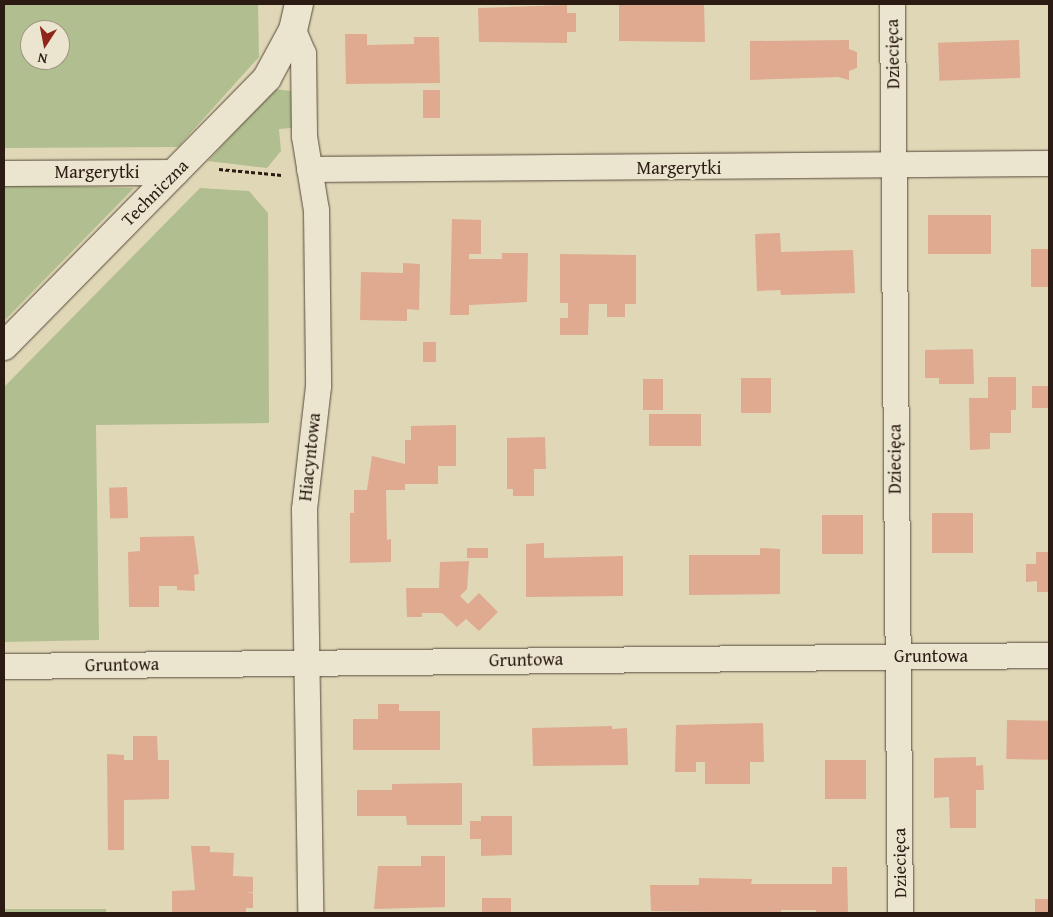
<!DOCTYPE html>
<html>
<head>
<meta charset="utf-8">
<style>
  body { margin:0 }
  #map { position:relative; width:1053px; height:917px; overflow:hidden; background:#e0d7b7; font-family:"Gentium Book Plus",serif }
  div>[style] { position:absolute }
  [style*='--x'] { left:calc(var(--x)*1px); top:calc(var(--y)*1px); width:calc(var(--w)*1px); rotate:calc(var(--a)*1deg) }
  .green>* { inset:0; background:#b1be8f; transform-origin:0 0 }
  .building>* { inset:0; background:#dfaa8f; transform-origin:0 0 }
  .path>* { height:3px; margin-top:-1.5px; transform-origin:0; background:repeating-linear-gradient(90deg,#2b1b12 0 4px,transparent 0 6.5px) }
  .roads { filter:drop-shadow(0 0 1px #584a3b) drop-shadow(0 0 1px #584a3b) }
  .minor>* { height:25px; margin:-12.5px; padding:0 12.5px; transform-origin:12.5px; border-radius:12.5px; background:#ebe5d0 }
  .tertiary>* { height:28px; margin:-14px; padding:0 14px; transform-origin:14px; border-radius:14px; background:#ebe5d0 }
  span { translate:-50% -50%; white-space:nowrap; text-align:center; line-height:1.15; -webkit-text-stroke:4px #ebe5d0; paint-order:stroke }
  .street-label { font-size:18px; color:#2b1b12 }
  .frame { position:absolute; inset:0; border:5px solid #2b1b12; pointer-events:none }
  .north { position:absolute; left:20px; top:20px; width:50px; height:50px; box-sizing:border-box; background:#ebe5d0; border:1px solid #9e9484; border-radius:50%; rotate:191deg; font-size:14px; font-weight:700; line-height:20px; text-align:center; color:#2b1b12 }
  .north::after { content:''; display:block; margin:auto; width:18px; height:22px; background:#8f2418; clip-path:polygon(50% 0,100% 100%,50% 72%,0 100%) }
</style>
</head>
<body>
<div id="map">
  <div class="green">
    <i style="clip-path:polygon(evenodd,4px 4px,258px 4px,259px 57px,178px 147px,4px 148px,4px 4px,30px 30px,60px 30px,60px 60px,30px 60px,30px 30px)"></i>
    <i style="clip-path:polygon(274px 89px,291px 91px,292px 128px,279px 129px,281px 151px,267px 168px,208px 161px)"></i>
    <i style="clip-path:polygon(4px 185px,134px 188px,4px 321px)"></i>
    <i style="clip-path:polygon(200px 188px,249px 191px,268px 213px,269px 423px,96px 425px,99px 640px,4px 642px,4px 387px)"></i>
    <i style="left:4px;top:909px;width:102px;height:4px"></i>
  </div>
  <div class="building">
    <i style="clip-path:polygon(631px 4px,704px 4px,705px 42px,619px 41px,619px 5px)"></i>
    <i style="clip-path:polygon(567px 5px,567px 13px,576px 13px,576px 32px,567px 32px,567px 43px,479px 42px,478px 8px)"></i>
    <i style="clip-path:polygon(345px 34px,367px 34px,367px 45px,414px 44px,414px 37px,439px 37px,440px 83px,346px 84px)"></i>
    <i style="clip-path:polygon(849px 40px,849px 49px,857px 52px,857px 68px,849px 71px,849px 80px,838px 77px,750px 80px,750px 41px)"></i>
    <i style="left:1019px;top:40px;width:38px;height:81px;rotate:88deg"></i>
    <i style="left:440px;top:90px;width:28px;height:17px;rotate:90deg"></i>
    <i style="left:991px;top:215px;width:39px;height:63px;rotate:90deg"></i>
    <i style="clip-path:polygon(452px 219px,481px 220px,481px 254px,469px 254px,469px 259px,502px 259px,502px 253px,528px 253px,527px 302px,469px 305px,469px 315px,450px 315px)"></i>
    <i style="clip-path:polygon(780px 233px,781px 252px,853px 250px,855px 293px,781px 295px,780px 290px,757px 291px,755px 234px)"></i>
    <i style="left:1031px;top:249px;width:18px;height:38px"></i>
    <i style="clip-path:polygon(560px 254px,636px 255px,636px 304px,625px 304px,625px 317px,607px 317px,607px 304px,589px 304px,588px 335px,560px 335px,560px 318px,568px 318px,568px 303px,560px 303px)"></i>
    <i style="clip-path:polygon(403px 263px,420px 264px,419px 310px,407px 309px,407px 321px,360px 320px,361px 272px,403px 273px)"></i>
    <i style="left:423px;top:342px;width:13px;height:20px"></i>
    <i style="clip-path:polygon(973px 349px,974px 384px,939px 384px,939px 378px,925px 378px,925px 350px)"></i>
    <i style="clip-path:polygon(988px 377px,1016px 377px,1016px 410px,1011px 410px,1011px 433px,990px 433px,990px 449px,970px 450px,969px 398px,988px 398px)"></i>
    <i style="left:741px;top:378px;width:30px;height:35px"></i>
    <i style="left:663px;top:379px;width:31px;height:20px;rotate:90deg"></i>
    <i style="left:1032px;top:386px;width:17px;height:22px"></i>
    <i style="left:649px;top:414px;width:52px;height:32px"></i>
    <i style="clip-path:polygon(456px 425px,456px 466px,438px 466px,438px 484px,405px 484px,405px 490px,386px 490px,387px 540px,391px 539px,391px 562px,350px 563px,350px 513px,354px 513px,354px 490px,367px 490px,372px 456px,405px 464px,405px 440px,411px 440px,411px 426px)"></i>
    <i style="clip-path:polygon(545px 437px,546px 469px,534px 469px,534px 496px,513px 496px,513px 489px,507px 489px,507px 438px)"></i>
    <i style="left:127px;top:487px;width:31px;height:18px;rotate:88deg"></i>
    <i style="left:973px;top:513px;width:40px;height:41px;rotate:90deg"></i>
    <i style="left:822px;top:515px;width:41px;height:39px"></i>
    <i style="clip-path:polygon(194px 536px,199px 574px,194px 575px,195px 591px,177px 590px,177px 586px,159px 586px,159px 607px,129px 607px,128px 552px,140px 551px,140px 537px)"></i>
    <i style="clip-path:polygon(544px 543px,544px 558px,623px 556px,623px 596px,526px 597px,526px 544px)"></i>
    <i style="left:467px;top:548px;width:21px;height:10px"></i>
    <i style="clip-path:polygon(760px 548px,780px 549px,780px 594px,689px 595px,689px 555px,760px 555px)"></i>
    <i style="clip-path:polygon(1036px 552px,1049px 552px,1049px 592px,1037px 592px,1037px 581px,1026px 582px,1026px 564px,1036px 564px)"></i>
    <i style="clip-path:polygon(469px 561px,467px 589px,460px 596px,468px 604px,479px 593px,498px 612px,479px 631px,466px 619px,457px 627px,442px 613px,422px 613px,422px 617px,407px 617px,406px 588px,439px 588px,440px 562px)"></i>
    <i style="clip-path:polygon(378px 704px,399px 704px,399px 711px,440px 711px,440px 750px,353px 750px,353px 719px,378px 719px)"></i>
    <i style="left:1007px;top:720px;width:42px;height:39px;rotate:1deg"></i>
    <i style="clip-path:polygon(763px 723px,764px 762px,750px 762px,750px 784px,705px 784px,705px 762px,696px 762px,696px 772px,675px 772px,676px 725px)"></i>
    <i style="clip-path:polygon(612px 726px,612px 729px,627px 728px,628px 765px,533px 766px,532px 728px)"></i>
    <i style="clip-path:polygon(133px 736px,157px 736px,158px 760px,169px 760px,169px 799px,124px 800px,124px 850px,108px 850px,107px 754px,124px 755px,124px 760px,133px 760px)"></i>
    <i style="clip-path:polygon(976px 757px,976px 766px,983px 765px,984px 790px,976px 790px,976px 828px,950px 828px,949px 797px,934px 798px,934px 758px)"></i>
    <i style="left:825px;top:760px;width:41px;height:39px"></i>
    <i style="clip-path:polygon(462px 783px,462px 825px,407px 825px,406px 816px,357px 816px,357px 790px,392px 790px,392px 784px)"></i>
    <i style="clip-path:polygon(481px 816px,512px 816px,512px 855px,481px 856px,481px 839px,470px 839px,470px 821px,481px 821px)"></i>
    <i style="clip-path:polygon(191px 846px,210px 846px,210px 852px,234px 853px,233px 876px,253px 877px,253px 892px,246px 893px,253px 893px,253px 908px,246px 908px,246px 913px,172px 913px,172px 891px,195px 890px)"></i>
    <i style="clip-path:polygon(421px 856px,445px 856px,445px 907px,374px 909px,378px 866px,421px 866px)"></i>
    <i style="clip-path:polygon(832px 867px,847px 867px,848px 913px,816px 913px,816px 910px,781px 910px,781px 913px,651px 911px,650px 885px,699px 885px,699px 878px,752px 879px,751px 884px,832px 884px)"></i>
    <i style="left:482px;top:898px;width:29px;height:15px"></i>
    <i style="left:1035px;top:899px;width:14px;height:14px"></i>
  </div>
  <div class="path">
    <i style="--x:219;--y:169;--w:63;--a:5.4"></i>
  </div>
  <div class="roads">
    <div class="minor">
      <i style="--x:892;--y:4;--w:909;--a:89.5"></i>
      <i style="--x:293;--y:30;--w:25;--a:67"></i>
      <i style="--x:303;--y:53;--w:83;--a:89.3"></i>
      <i style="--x:304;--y:136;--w:75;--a:80.8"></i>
      <i style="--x:316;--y:210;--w:176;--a:89.3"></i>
      <i style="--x:318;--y:386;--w:124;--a:96.5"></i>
      <i style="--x:304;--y:509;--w:404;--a:89.1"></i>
      <i style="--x:309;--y:169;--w:740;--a:-0.46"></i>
      <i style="--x:4;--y:173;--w:172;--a:-0.3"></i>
      <i style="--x:4;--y:666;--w:1045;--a:-0.6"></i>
    </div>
    <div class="tertiary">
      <i style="--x:4;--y:346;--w:375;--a:-45.5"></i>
      <i style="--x:267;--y:78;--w:55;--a:-61.6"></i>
      <i style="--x:293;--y:30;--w:27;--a:-77"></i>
    </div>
  </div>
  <div class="street-label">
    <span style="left:893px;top:54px;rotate:-91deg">Dziecięca</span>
    <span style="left:679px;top:168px">Margerytki</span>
    <span style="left:97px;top:172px">Margerytki</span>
    <span style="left:155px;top:193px;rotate:-45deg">Techniczna</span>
    <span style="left:310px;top:457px;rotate:-84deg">Hiacyntowa</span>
    <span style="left:895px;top:459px;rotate:-90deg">Dziecięca</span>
    <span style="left:931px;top:656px">Gruntowa</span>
    <span style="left:526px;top:660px;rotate:-1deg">Gruntowa</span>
    <span style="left:122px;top:665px;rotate:-1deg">Gruntowa</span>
    <span style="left:900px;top:863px;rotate:-91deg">Dziecięca</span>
  </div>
  <div class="frame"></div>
  <div class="north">N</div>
</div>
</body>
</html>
